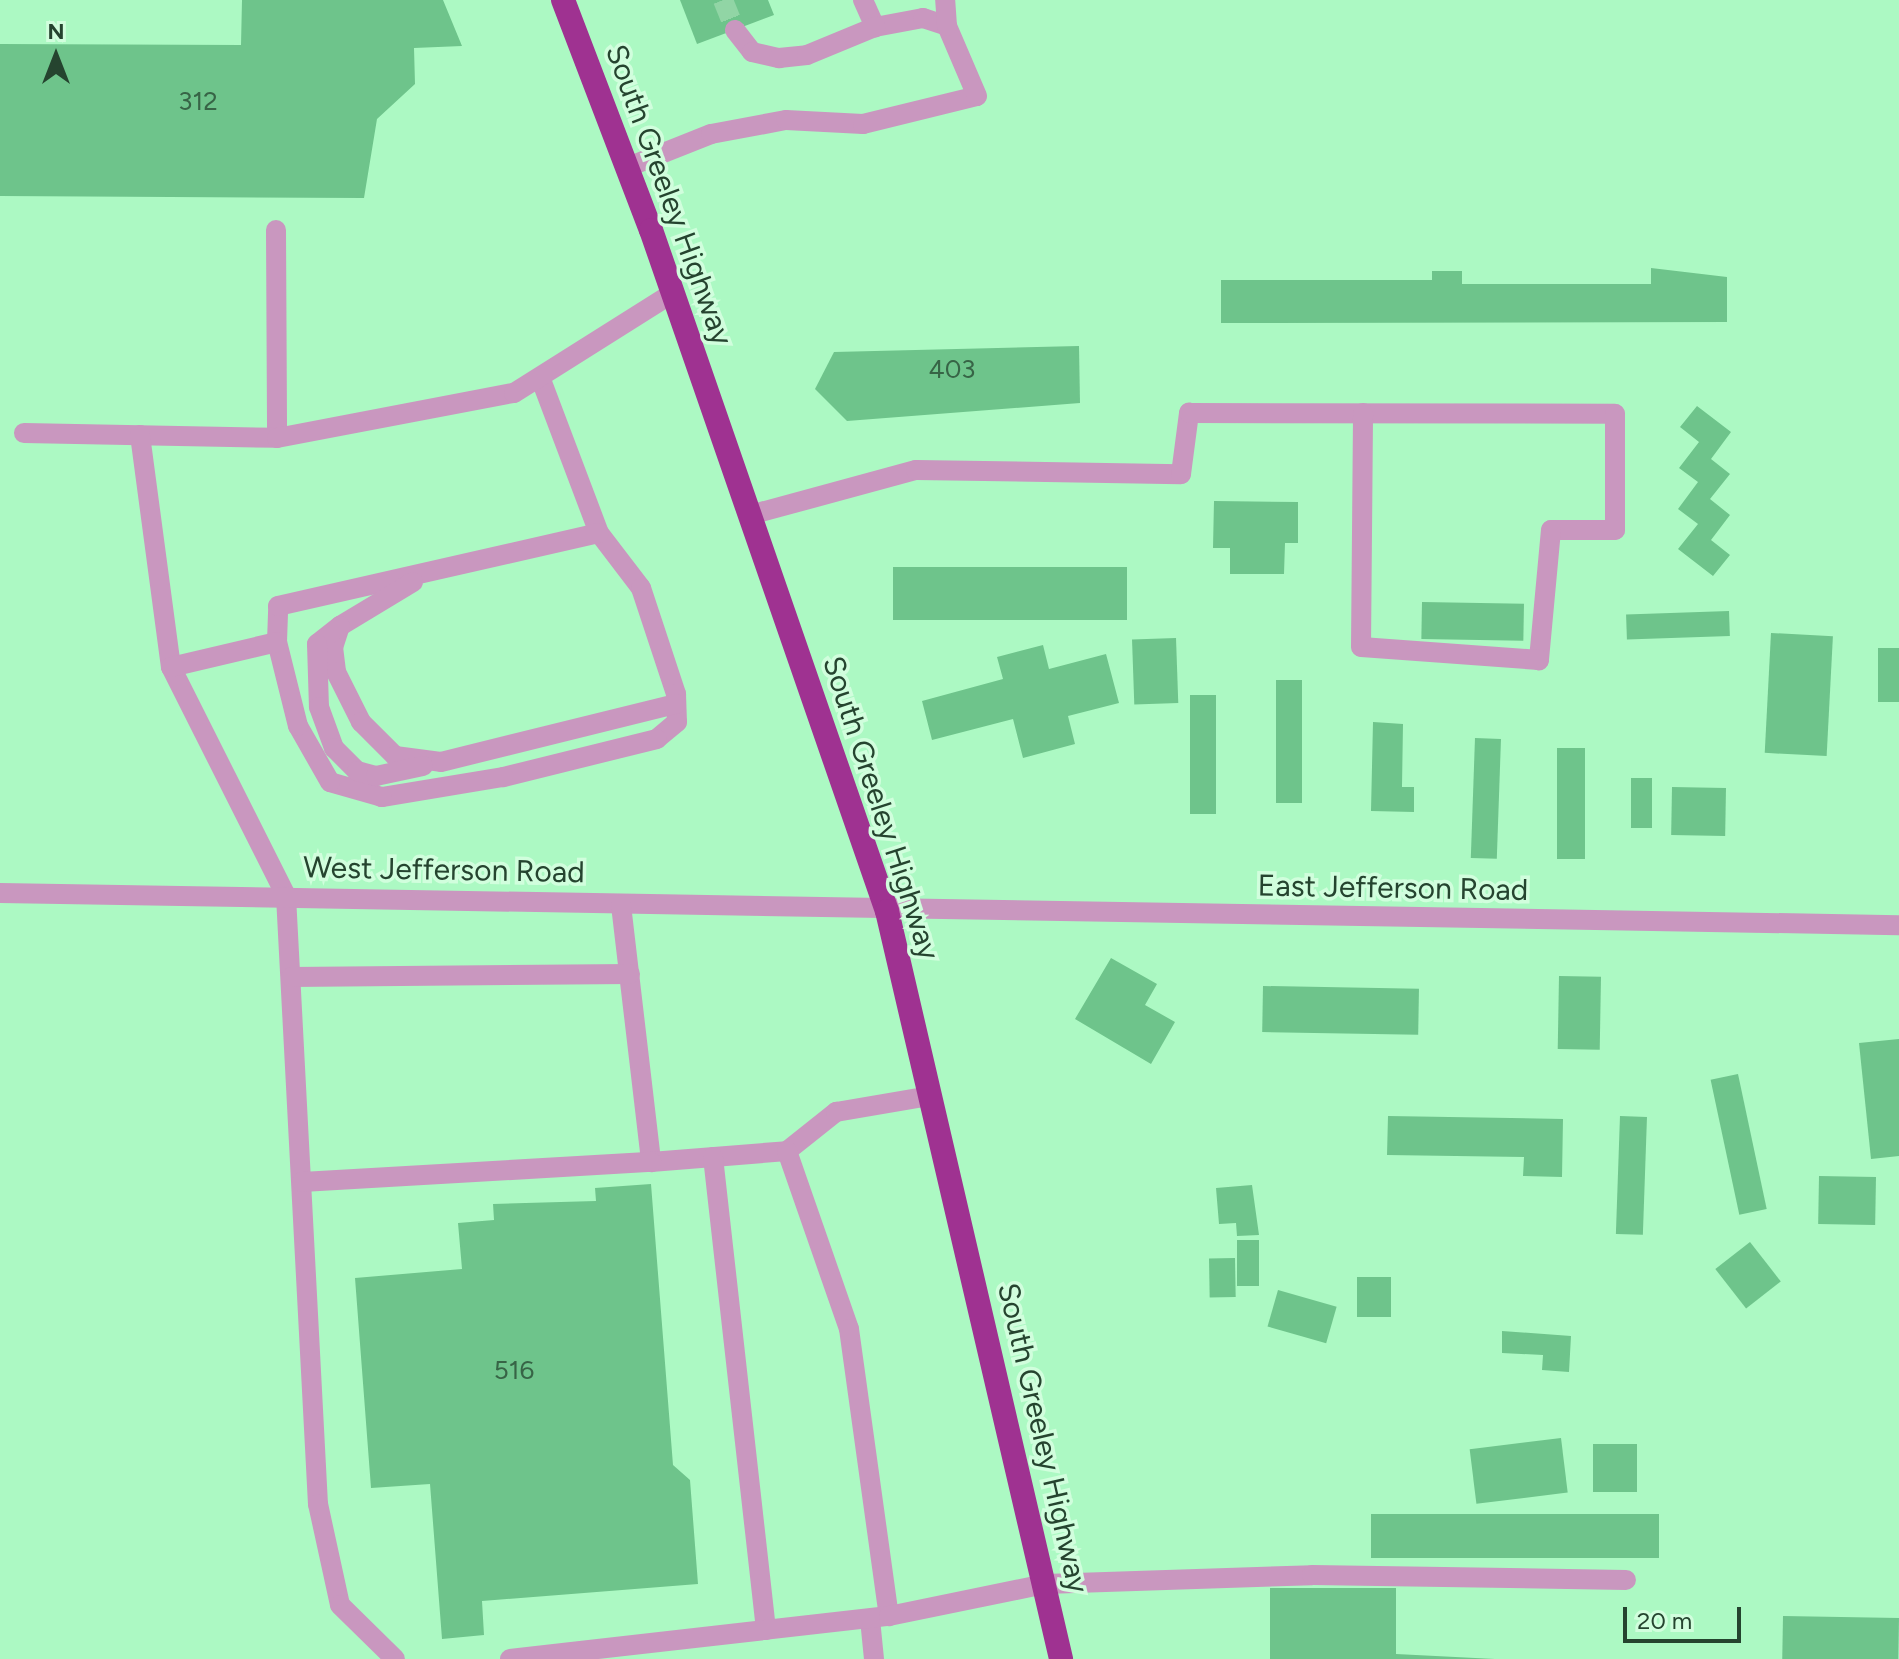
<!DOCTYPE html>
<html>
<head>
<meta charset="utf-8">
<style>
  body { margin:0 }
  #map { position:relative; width:1899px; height:1659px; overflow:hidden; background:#acf9c3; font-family:Figtree,sans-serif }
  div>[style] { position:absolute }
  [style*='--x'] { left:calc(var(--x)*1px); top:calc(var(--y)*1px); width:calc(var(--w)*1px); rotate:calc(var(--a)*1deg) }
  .building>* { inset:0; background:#6ec48b; transform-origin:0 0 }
  .minor-tunnel>* { height:20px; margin-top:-10px; transform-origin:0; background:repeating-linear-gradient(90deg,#91d5a5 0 20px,transparent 0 30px) }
  .minor>* { height:20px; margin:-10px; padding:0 10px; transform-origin:10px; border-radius:10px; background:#c997bf }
  .highway>* { height:24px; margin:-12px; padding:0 12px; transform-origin:12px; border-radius:12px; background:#9f3291 }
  span { translate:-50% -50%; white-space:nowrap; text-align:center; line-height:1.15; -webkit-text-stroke:7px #d1fedd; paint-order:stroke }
  .number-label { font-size:26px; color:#376446 }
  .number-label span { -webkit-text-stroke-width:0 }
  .street-label { font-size:30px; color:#25442f }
  .north { position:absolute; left:16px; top:16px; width:80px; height:80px; -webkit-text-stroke:6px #d1fedd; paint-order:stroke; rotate:0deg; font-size:22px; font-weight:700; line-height:32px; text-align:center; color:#25442f }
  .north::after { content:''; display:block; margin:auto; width:28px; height:36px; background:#25442f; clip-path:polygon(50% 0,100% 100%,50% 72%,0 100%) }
  .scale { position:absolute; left:1623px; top:1607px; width:118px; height:36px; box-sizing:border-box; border:4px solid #25442f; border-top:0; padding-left:10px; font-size:24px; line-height:28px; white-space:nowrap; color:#25442f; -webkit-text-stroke:6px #d1fedd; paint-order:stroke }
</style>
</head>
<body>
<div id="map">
  <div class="building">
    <i style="clip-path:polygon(242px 0,443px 0,462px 46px,414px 48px,415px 84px,377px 119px,364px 198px,0 196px,0 44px,241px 45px)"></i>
    <i style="clip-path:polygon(680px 0,768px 0,774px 15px,697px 44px)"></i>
    <i style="clip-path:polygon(1651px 268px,1727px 277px,1727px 322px,1221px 323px,1221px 280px,1432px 280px,1432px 271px,1462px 271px,1462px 284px,1651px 284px)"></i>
    <i style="clip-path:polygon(1079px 346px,1080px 403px,847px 421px,815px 389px,834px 352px)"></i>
    <i style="clip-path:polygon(1697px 406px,1731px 432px,1711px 459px,1730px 474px,1710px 499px,1730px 515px,1711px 540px,1730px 555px,1713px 576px,1678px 549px,1698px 524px,1678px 509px,1698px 482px,1679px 468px,1699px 442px,1680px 427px)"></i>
    <i style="clip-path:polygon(1214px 501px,1298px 502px,1298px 543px,1285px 543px,1284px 574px,1230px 574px,1230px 548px,1213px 548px)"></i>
    <i style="left:893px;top:567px;width:234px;height:53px"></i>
    <i style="left:1422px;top:602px;width:102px;height:37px;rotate:1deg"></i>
    <i style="left:1729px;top:611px;width:25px;height:103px;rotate:88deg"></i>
    <i style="left:1771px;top:633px;width:62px;height:120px;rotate:3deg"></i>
    <i style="left:1176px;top:638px;width:65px;height:44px;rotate:88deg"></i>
    <i style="clip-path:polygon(1043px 645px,1049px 669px,1106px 654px,1119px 703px,1068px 716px,1075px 744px,1023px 758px,1013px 719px,932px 740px,922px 701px,1003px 679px,997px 657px)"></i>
    <i style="left:1878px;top:648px;width:21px;height:54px"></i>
    <i style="left:1276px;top:680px;width:26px;height:123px"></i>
    <i style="left:1190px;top:695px;width:26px;height:119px"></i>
    <i style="clip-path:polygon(1373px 722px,1403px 724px,1402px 787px,1414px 787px,1414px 812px,1371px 811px)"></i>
    <i style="left:1475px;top:738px;width:26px;height:120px;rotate:2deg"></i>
    <i style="left:1557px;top:748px;width:28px;height:111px"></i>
    <i style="left:1631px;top:778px;width:21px;height:50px"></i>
    <i style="left:1672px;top:787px;width:54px;height:48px;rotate:1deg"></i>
    <i style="clip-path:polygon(1111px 958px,1157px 984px,1145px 1005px,1175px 1022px,1151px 1064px,1075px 1019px)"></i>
    <i style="left:1559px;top:976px;width:42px;height:73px;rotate:1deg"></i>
    <i style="left:1263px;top:986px;width:156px;height:46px;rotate:1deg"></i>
    <i style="clip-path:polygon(1899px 1039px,1899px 1156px,1871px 1159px,1859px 1043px)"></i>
    <i style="left:1738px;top:1074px;width:138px;height:28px;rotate:78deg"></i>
    <i style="clip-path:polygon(1388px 1116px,1563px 1119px,1562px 1177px,1523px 1176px,1524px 1157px,1387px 1155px)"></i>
    <i style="left:1620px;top:1116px;width:27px;height:118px;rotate:2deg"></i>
    <i style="left:1819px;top:1176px;width:57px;height:48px;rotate:1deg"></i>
    <i style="clip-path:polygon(651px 1184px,673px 1465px,690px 1480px,698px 1584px,482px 1601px,484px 1635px,442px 1639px,430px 1484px,371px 1488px,355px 1278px,462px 1269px,458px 1223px,494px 1220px,493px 1204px,596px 1201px,595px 1188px)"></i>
    <i style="clip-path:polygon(1252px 1185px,1259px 1235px,1237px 1236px,1236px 1223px,1219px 1224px,1216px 1188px)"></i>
    <i style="left:1237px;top:1240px;width:22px;height:46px"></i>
    <i style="left:1750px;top:1242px;width:50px;height:44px;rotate:52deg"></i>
    <i style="left:1235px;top:1258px;width:39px;height:26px;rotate:89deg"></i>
    <i style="left:1357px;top:1277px;width:34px;height:40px"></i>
    <i style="left:1278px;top:1290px;width:61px;height:38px;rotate:16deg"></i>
    <i style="clip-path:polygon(1502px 1331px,1571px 1336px,1569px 1372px,1542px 1370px,1543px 1355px,1502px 1353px)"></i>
    <i style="left:1561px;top:1438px;width:55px;height:92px;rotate:83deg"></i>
    <i style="left:1593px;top:1444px;width:44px;height:48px"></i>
    <i style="left:1371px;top:1514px;width:288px;height:44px"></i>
    <i style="clip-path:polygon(1270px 1588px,1396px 1588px,1396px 1654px,1495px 1659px,1270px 1659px)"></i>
    <i style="left:1783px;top:1616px;width:116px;height:43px;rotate:1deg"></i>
  </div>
  <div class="minor-tunnel">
    <i style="--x:723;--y:0;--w:32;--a:68"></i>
  </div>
  <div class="minor">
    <i style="--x:863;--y:0;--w:30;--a:66"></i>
    <i style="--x:875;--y:27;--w:49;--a:-10.6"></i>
    <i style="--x:923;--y:18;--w:25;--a:18"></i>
    <i style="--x:735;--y:30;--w:28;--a:52"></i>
    <i style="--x:752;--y:52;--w:28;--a:13"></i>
    <i style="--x:779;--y:58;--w:28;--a:-6"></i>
    <i style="--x:807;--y:55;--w:74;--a:-22.4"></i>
    <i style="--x:628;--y:167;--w:89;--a:-21.7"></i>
    <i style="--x:711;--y:134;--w:76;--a:-10.6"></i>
    <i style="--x:786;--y:120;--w:77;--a:3"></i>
    <i style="--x:863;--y:124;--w:117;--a:-13.8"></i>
    <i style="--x:977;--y:96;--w:76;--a:-113.2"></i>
    <i style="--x:947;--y:26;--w:26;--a:-94"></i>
    <i style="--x:276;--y:230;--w:208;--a:89.7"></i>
    <i style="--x:540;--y:377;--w:167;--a:69.3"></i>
    <i style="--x:599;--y:533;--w:69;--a:52.6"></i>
    <i style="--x:641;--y:588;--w:112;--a:71.7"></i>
    <i style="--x:676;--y:694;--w:28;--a:88"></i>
    <i style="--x:677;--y:722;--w:26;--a:140"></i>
    <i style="--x:657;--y:739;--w:159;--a:166.1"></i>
    <i style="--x:503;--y:777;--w:123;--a:170.6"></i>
    <i style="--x:382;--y:797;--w:54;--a:-163.9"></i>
    <i style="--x:330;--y:782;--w:64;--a:-119.7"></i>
    <i style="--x:298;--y:726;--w:87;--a:-104"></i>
    <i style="--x:277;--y:642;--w:36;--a:-88"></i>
    <i style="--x:278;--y:606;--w:329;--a:-12.8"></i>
    <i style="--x:24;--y:433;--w:253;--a:1.1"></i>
    <i style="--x:277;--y:438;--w:241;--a:-10.8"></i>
    <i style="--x:514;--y:393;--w:188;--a:-32.2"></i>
    <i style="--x:140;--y:435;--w:234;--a:82.4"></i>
    <i style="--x:171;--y:667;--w:256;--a:63.3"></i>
    <i style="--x:286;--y:896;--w:609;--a:86.99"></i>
    <i style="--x:318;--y:1504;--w:103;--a:77.7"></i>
    <i style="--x:340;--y:1605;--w:77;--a:44.5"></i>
    <i style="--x:750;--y:515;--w:172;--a:-15.2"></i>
    <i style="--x:916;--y:470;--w:265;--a:0.9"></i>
    <i style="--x:1181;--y:474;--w:62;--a:-82.5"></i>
    <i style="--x:1189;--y:413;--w:426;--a:0.1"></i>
    <i style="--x:1615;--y:414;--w:116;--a:90"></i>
    <i style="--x:1615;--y:530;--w:64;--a:180"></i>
    <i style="--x:1551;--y:530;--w:131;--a:95.3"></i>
    <i style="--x:1539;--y:660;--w:178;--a:-175.8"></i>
    <i style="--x:1361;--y:647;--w:234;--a:-89.5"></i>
    <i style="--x:413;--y:582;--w:85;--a:148.9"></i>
    <i style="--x:340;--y:626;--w:22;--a:108"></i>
    <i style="--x:333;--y:647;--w:25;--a:83"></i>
    <i style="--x:336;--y:672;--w:56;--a:63.4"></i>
    <i style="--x:361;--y:722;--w:48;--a:45"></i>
    <i style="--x:395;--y:756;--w:46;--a:7.4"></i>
    <i style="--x:441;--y:762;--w:242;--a:-13.9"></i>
    <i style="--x:340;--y:626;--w:29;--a:142"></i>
    <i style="--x:317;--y:644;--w:63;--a:88.2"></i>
    <i style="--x:319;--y:707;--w:44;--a:69.9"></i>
    <i style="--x:334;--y:748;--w:33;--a:45"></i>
    <i style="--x:357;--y:771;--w:20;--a:15"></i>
    <i style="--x:376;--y:776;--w:48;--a:-12"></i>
    <i style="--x:171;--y:667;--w:109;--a:-13.3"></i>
    <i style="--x:0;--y:893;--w:1899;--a:0.97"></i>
    <i style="--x:621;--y:905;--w:259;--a:83.3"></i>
    <i style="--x:651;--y:1162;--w:136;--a:-4.6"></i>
    <i style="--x:787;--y:1151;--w:63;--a:-38.5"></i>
    <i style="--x:836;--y:1112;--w:95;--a:-9.7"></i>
    <i style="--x:291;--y:977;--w:339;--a:-0.5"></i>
    <i style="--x:787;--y:1151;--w:188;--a:70.8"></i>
    <i style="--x:849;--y:1329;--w:290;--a:82.1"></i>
    <i style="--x:713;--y:1157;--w:476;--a:83.6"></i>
    <i style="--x:302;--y:1182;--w:350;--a:-3.3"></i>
    <i style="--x:870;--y:1619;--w:40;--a:84.3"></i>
    <i style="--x:510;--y:1659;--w:381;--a:-6.5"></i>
    <i style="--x:889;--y:1616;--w:159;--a:-11.6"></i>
    <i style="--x:1045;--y:1584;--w:267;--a:-1.9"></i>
    <i style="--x:1312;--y:1575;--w:314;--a:0.9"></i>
  </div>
  <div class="highway">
    <i style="--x:563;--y:0;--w:246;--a:69.1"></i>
    <i style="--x:651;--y:230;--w:721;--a:70.89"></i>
    <i style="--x:887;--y:911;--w:768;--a:76.9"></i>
  </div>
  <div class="number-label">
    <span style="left:198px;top:102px">312</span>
    <span style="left:952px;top:370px">403</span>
    <span style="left:514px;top:1371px">516</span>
  </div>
  <div class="street-label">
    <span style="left:669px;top:195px;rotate:70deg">South Greeley Highway</span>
    <span style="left:881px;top:808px;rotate:72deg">South Greeley Highway</span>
    <span style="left:444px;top:870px;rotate:1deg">West Jefferson Road</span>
    <span style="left:1393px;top:888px;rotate:1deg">East Jefferson Road</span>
    <span style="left:1043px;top:1438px;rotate:77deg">South Greeley Highway</span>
  </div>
  <div class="north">N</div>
  <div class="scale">20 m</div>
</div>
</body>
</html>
